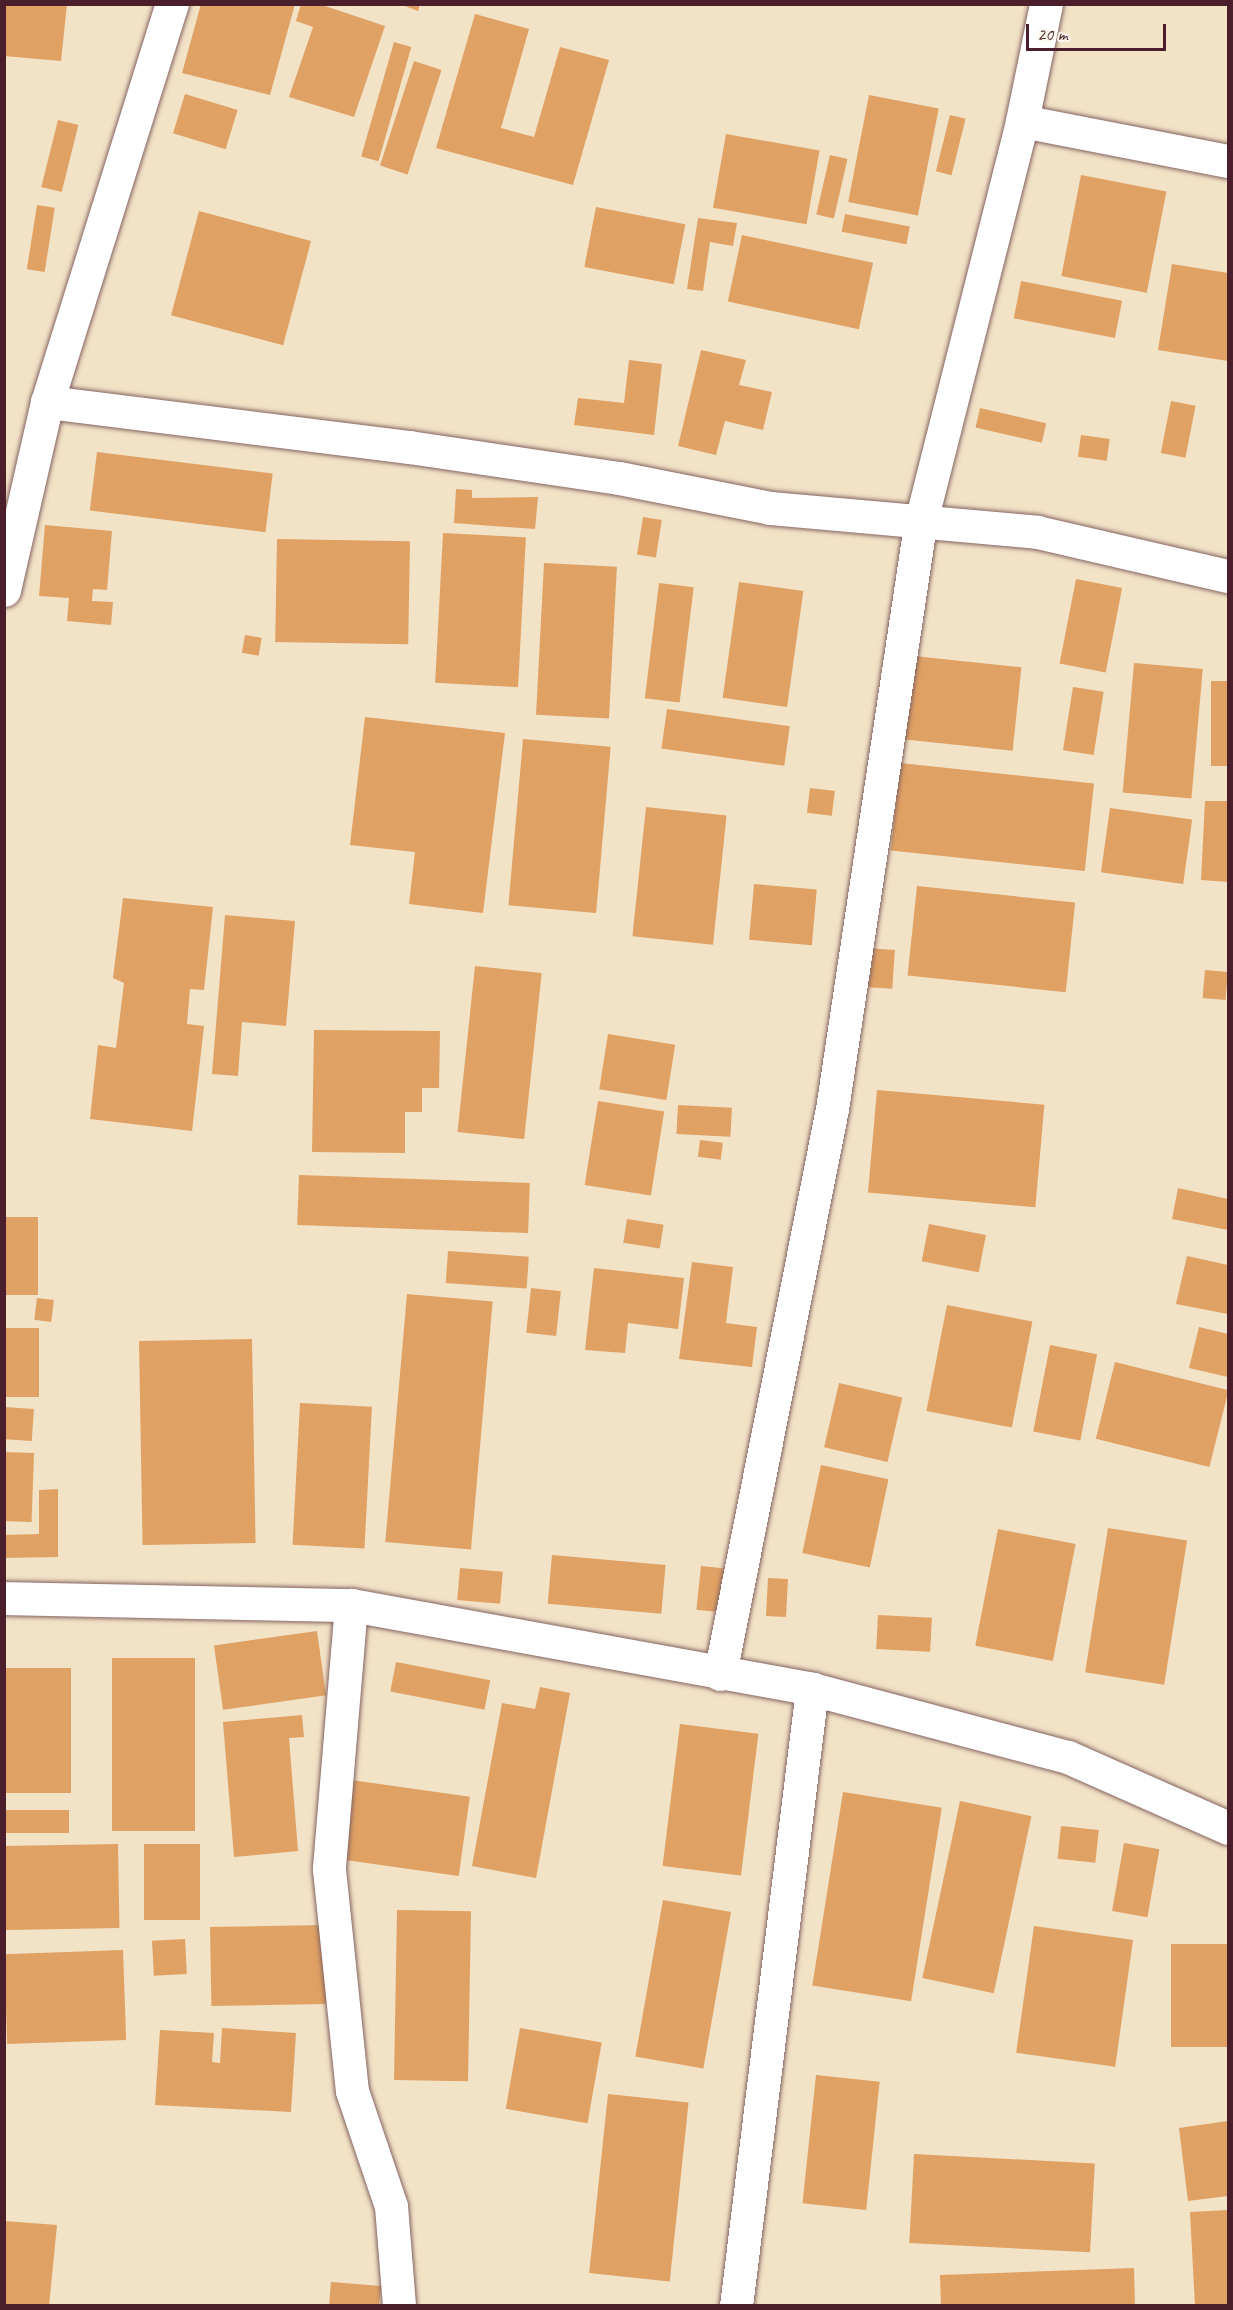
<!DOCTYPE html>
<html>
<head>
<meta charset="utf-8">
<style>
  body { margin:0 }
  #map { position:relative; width:1233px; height:2310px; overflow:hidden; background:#f2e2c6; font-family:Caveat,sans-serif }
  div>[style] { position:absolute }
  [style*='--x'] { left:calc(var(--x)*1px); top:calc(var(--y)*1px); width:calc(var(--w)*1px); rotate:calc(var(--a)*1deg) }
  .building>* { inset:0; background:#dfa164; transform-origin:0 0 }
  .roads { filter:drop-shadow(0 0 2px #856361) drop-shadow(0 0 2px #856361) }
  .minor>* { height:33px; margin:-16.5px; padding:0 16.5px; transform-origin:16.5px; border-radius:16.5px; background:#fff }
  span { translate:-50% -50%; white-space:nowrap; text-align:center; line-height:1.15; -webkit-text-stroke:6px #fbf7ec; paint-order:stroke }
  .frame { position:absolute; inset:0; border:6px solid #4a1f2b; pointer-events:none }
  .scale { position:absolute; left:1026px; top:24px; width:140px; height:27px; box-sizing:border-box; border:3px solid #4a1f2b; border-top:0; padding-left:8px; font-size:18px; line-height:21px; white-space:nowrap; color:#4a1f2b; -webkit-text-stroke:4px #fbf7ec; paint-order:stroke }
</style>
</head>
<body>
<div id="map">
  <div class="building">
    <i style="clip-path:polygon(4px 4px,67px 4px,61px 61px,4px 56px)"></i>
    <i style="clip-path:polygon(201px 4px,295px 4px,270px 95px,182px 73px)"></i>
    <i style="clip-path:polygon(301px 4px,319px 4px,385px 26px,354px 117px,289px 97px,313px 27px,296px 21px)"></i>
    <i style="clip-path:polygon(400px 4px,420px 4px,418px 11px)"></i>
    <i style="clip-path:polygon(475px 14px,529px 29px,501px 128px,534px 137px,560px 47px,609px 60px,573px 185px,436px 148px)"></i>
    <i style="left:394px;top:42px;width:18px;height:119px;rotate:16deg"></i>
    <i style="left:414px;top:61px;width:29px;height:110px;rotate:18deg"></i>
    <i style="left:185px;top:94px;width:55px;height:41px;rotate:17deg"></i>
    <i style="left:869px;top:95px;width:71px;height:109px;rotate:11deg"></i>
    <i style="left:950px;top:115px;width:16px;height:58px;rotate:14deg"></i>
    <i style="left:58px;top:120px;width:21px;height:69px;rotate:14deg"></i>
    <i style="left:726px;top:134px;width:95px;height:75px;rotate:10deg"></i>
    <i style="left:830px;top:155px;width:18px;height:61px;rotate:13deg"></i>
    <i style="left:1081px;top:175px;width:87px;height:103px;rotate:11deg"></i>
    <i style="left:37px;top:205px;width:18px;height:65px;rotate:9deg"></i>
    <i style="left:596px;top:207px;width:91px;height:61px;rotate:11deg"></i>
    <i style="left:199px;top:211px;width:116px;height:108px;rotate:15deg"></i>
    <i style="left:845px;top:214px;width:66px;height:18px;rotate:11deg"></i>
    <i style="clip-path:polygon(698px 218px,737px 223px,733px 246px,710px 242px,703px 291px,687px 289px)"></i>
    <i style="left:742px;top:235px;width:134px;height:68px;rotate:12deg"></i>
    <i style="clip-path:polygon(1172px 264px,1228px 273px,1228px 361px,1158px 350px)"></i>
    <i style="left:1021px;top:281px;width:103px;height:38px;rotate:11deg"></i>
    <i style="clip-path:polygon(701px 350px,746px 360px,739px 385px,772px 392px,763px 430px,725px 421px,716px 455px,678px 446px)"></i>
    <i style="clip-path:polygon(629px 360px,662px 364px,654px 435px,574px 425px,578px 398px,624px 403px)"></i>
    <i style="left:1171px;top:401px;width:25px;height:53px;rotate:11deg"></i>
    <i style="left:980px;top:408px;width:68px;height:20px;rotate:13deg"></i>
    <i style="left:1081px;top:435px;width:29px;height:22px;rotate:8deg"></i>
    <i style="left:97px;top:452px;width:177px;height:59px;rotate:7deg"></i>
    <i style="clip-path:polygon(456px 489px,472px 490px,472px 498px,538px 497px,535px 529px,454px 523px)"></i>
    <i style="left:643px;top:517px;width:19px;height:38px;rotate:9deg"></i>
    <i style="clip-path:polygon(45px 525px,112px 531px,107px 590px,93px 589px,92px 601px,113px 602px,111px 625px,67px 621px,69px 598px,39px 596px)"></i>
    <i style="left:443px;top:533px;width:83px;height:150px;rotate:3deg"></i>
    <i style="left:277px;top:539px;width:133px;height:103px;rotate:1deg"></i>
    <i style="left:544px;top:563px;width:73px;height:152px;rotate:3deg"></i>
    <i style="left:1076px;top:579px;width:47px;height:86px;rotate:11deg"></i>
    <i style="left:739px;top:582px;width:65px;height:117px;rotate:8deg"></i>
    <i style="left:659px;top:583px;width:35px;height:116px;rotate:7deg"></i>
    <i style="left:245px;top:635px;width:17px;height:18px;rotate:10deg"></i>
    <i style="left:914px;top:656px;width:108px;height:84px;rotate:6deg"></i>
    <i style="left:1134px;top:663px;width:69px;height:130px;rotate:5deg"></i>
    <i style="left:1211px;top:681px;width:17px;height:85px"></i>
    <i style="left:1073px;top:687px;width:31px;height:64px;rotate:9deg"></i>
    <i style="left:667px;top:709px;width:124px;height:40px;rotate:8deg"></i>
    <i style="clip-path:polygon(365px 717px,505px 733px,483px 913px,409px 904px,415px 852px,350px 845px)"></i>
    <i style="left:523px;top:739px;width:88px;height:167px;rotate:5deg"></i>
    <i style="left:900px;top:763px;width:195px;height:88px;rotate:6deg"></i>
    <i style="left:810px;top:788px;width:25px;height:25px;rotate:7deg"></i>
    <i style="clip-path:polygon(1205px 801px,1228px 801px,1228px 882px,1201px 880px)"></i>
    <i style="left:646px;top:807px;width:81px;height:130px;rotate:6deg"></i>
    <i style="left:1110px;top:808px;width:83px;height:65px;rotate:8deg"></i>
    <i style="left:754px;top:884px;width:63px;height:56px;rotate:5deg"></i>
    <i style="left:917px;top:886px;width:159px;height:90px;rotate:6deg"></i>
    <i style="clip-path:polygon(123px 898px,213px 907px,204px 990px,190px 989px,187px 1024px,204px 1026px,192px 1131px,90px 1119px,98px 1045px,116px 1048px,124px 983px,113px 978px)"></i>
    <i style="clip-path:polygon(225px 915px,295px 921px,286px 1026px,242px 1022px,238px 1076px,212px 1074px)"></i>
    <i style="left:867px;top:948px;width:28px;height:39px;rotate:4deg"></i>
    <i style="left:475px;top:966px;width:67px;height:167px;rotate:6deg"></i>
    <i style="left:1205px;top:970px;width:23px;height:28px;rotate:5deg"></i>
    <i style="clip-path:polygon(314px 1030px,440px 1031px,439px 1088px,422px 1088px,422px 1112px,405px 1112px,405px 1153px,312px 1152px)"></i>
    <i style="left:608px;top:1034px;width:68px;height:56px;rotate:9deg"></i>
    <i style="left:877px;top:1090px;width:168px;height:103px;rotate:5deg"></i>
    <i style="left:598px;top:1101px;width:67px;height:85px;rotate:9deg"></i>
    <i style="left:678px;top:1105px;width:54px;height:29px;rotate:3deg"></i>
    <i style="left:700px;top:1140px;width:23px;height:17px;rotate:7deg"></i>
    <i style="left:299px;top:1175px;width:231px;height:50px;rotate:2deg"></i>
    <i style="clip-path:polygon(1178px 1188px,1228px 1199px,1228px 1230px,1172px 1219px)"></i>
    <i style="left:4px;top:1217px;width:34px;height:78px"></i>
    <i style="left:627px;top:1219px;width:37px;height:24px;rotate:9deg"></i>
    <i style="left:929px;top:1224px;width:58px;height:38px;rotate:11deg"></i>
    <i style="left:448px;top:1251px;width:81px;height:32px;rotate:4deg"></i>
    <i style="clip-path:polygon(1187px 1256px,1228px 1265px,1228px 1314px,1176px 1304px)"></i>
    <i style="clip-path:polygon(692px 1262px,733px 1267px,726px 1323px,757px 1327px,752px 1367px,679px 1359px)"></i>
    <i style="clip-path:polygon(594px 1268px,684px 1278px,678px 1329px,628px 1323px,625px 1353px,585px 1350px)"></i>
    <i style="left:531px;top:1288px;width:30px;height:45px;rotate:6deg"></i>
    <i style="left:407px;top:1294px;width:86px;height:249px;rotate:5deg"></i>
    <i style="left:37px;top:1298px;width:17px;height:22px;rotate:7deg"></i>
    <i style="left:947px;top:1305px;width:87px;height:108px;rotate:11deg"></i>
    <i style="clip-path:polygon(1199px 1327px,1228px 1334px,1228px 1377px,1189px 1368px)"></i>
    <i style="left:4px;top:1328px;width:35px;height:69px"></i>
    <i style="left:252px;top:1339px;width:204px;height:113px;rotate:89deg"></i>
    <i style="left:1050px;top:1345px;width:48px;height:88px;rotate:11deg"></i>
    <i style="left:1115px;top:1362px;width:117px;height:79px;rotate:14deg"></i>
    <i style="left:839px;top:1383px;width:65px;height:66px;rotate:13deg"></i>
    <i style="left:300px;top:1403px;width:72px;height:142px;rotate:3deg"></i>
    <i style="left:4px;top:1407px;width:30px;height:32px;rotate:4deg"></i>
    <i style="left:4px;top:1452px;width:30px;height:69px;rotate:2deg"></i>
    <i style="left:821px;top:1465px;width:69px;height:90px;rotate:12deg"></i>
    <i style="clip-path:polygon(58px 1489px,58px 1557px,4px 1558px,4px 1535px,39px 1534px,39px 1490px)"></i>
    <i style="left:1108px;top:1528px;width:80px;height:146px;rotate:9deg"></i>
    <i style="left:998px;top:1529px;width:79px;height:119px;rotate:11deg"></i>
    <i style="left:552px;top:1555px;width:114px;height:49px;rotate:5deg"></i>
    <i style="left:701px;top:1566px;width:29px;height:44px;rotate:6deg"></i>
    <i style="left:460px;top:1568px;width:43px;height:32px;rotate:5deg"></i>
    <i style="left:768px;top:1578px;width:20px;height:38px;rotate:3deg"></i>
    <i style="left:878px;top:1615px;width:54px;height:34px;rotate:3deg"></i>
    <i style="left:317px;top:1631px;width:65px;height:104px;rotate:82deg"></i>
    <i style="left:195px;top:1658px;width:173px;height:83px;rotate:90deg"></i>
    <i style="left:396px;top:1662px;width:96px;height:30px;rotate:11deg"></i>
    <i style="left:4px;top:1668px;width:67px;height:125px"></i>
    <i style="clip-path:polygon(540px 1687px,570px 1693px,536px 1878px,472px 1866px,502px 1703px,535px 1709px)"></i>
    <i style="clip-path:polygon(302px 1715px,304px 1737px,289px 1738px,298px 1851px,234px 1857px,223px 1722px)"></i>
    <i style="left:680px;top:1724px;width:79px;height:143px;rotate:7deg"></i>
    <i style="left:351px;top:1780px;width:120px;height:80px;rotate:8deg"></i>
    <i style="left:843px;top:1792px;width:100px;height:196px;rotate:9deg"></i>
    <i style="left:960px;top:1801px;width:73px;height:181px;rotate:12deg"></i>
    <i style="left:4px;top:1810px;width:65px;height:23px"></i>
    <i style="left:1061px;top:1826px;width:38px;height:33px;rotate:6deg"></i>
    <i style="left:1124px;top:1843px;width:36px;height:69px;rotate:10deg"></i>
    <i style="left:118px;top:1844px;width:84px;height:114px;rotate:89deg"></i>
    <i style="left:144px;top:1844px;width:56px;height:76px"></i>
    <i style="left:663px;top:1900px;width:69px;height:159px;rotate:10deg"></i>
    <i style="left:397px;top:1910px;width:74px;height:170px;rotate:1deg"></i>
    <i style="left:325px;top:1925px;width:79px;height:115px;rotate:89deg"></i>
    <i style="left:1034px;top:1926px;width:100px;height:128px;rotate:8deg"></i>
    <i style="left:185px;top:1939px;width:35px;height:33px;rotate:87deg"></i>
    <i style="left:1228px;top:1944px;width:103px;height:57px;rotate:90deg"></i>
    <i style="left:123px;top:1950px;width:90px;height:119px;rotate:88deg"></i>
    <i style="clip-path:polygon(222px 2028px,296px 2033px,291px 2112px,155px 2105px,160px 2030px,214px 2033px,212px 2062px,220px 2063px)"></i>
    <i style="left:520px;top:2028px;width:83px;height:82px;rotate:10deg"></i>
    <i style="left:816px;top:2075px;width:64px;height:129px;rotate:6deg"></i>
    <i style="left:608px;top:2094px;width:81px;height:180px;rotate:6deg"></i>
    <i style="clip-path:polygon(1228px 2121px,1228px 2196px,1188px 2201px,1179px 2128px)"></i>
    <i style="left:914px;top:2154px;width:181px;height:89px;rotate:3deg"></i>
    <i style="clip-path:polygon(1228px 2210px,1228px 2306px,1195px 2306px,1190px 2212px)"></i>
    <i style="clip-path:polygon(4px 2221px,57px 2225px,49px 2306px,4px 2306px)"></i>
    <i style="clip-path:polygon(1134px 2268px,1135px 2306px,941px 2306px,940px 2275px)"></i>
    <i style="clip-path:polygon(331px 2282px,381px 2286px,379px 2306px,329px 2306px)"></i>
  </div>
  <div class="roads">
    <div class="minor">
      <i style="--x:1022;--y:121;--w:210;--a:11"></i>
      <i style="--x:47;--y:402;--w:365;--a:7.1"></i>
      <i style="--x:409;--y:447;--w:212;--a:8.4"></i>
      <i style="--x:619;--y:478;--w:154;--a:11.2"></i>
      <i style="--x:770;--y:508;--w:268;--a:5.1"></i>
      <i style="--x:1037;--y:532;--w:196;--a:13"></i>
      <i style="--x:4;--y:590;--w:193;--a:-77.1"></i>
      <i style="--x:47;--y:402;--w:417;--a:-72.6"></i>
      <i style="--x:4;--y:1598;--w:347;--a:1.2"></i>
      <i style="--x:351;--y:1605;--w:469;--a:10.3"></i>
      <i style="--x:812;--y:1689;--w:265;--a:14.9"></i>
      <i style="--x:1068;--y:1757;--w:175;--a:23.9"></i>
      <i style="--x:351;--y:1605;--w:265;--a:94.8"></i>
      <i style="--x:329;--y:1869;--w:223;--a:84.1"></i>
      <i style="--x:352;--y:2091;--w:121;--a:71.3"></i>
      <i style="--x:391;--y:2206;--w:100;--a:85.4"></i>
      <i style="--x:720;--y:1674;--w:576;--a:-78.79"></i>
      <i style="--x:832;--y:1109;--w:591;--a:-81.43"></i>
      <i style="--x:920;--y:525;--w:417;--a:-75.8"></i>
      <i style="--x:1022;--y:121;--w:119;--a:-78.4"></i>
      <i style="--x:736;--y:2306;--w:622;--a:-82.98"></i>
    </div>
  </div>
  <div class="frame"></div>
  <div class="scale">20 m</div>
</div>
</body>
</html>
